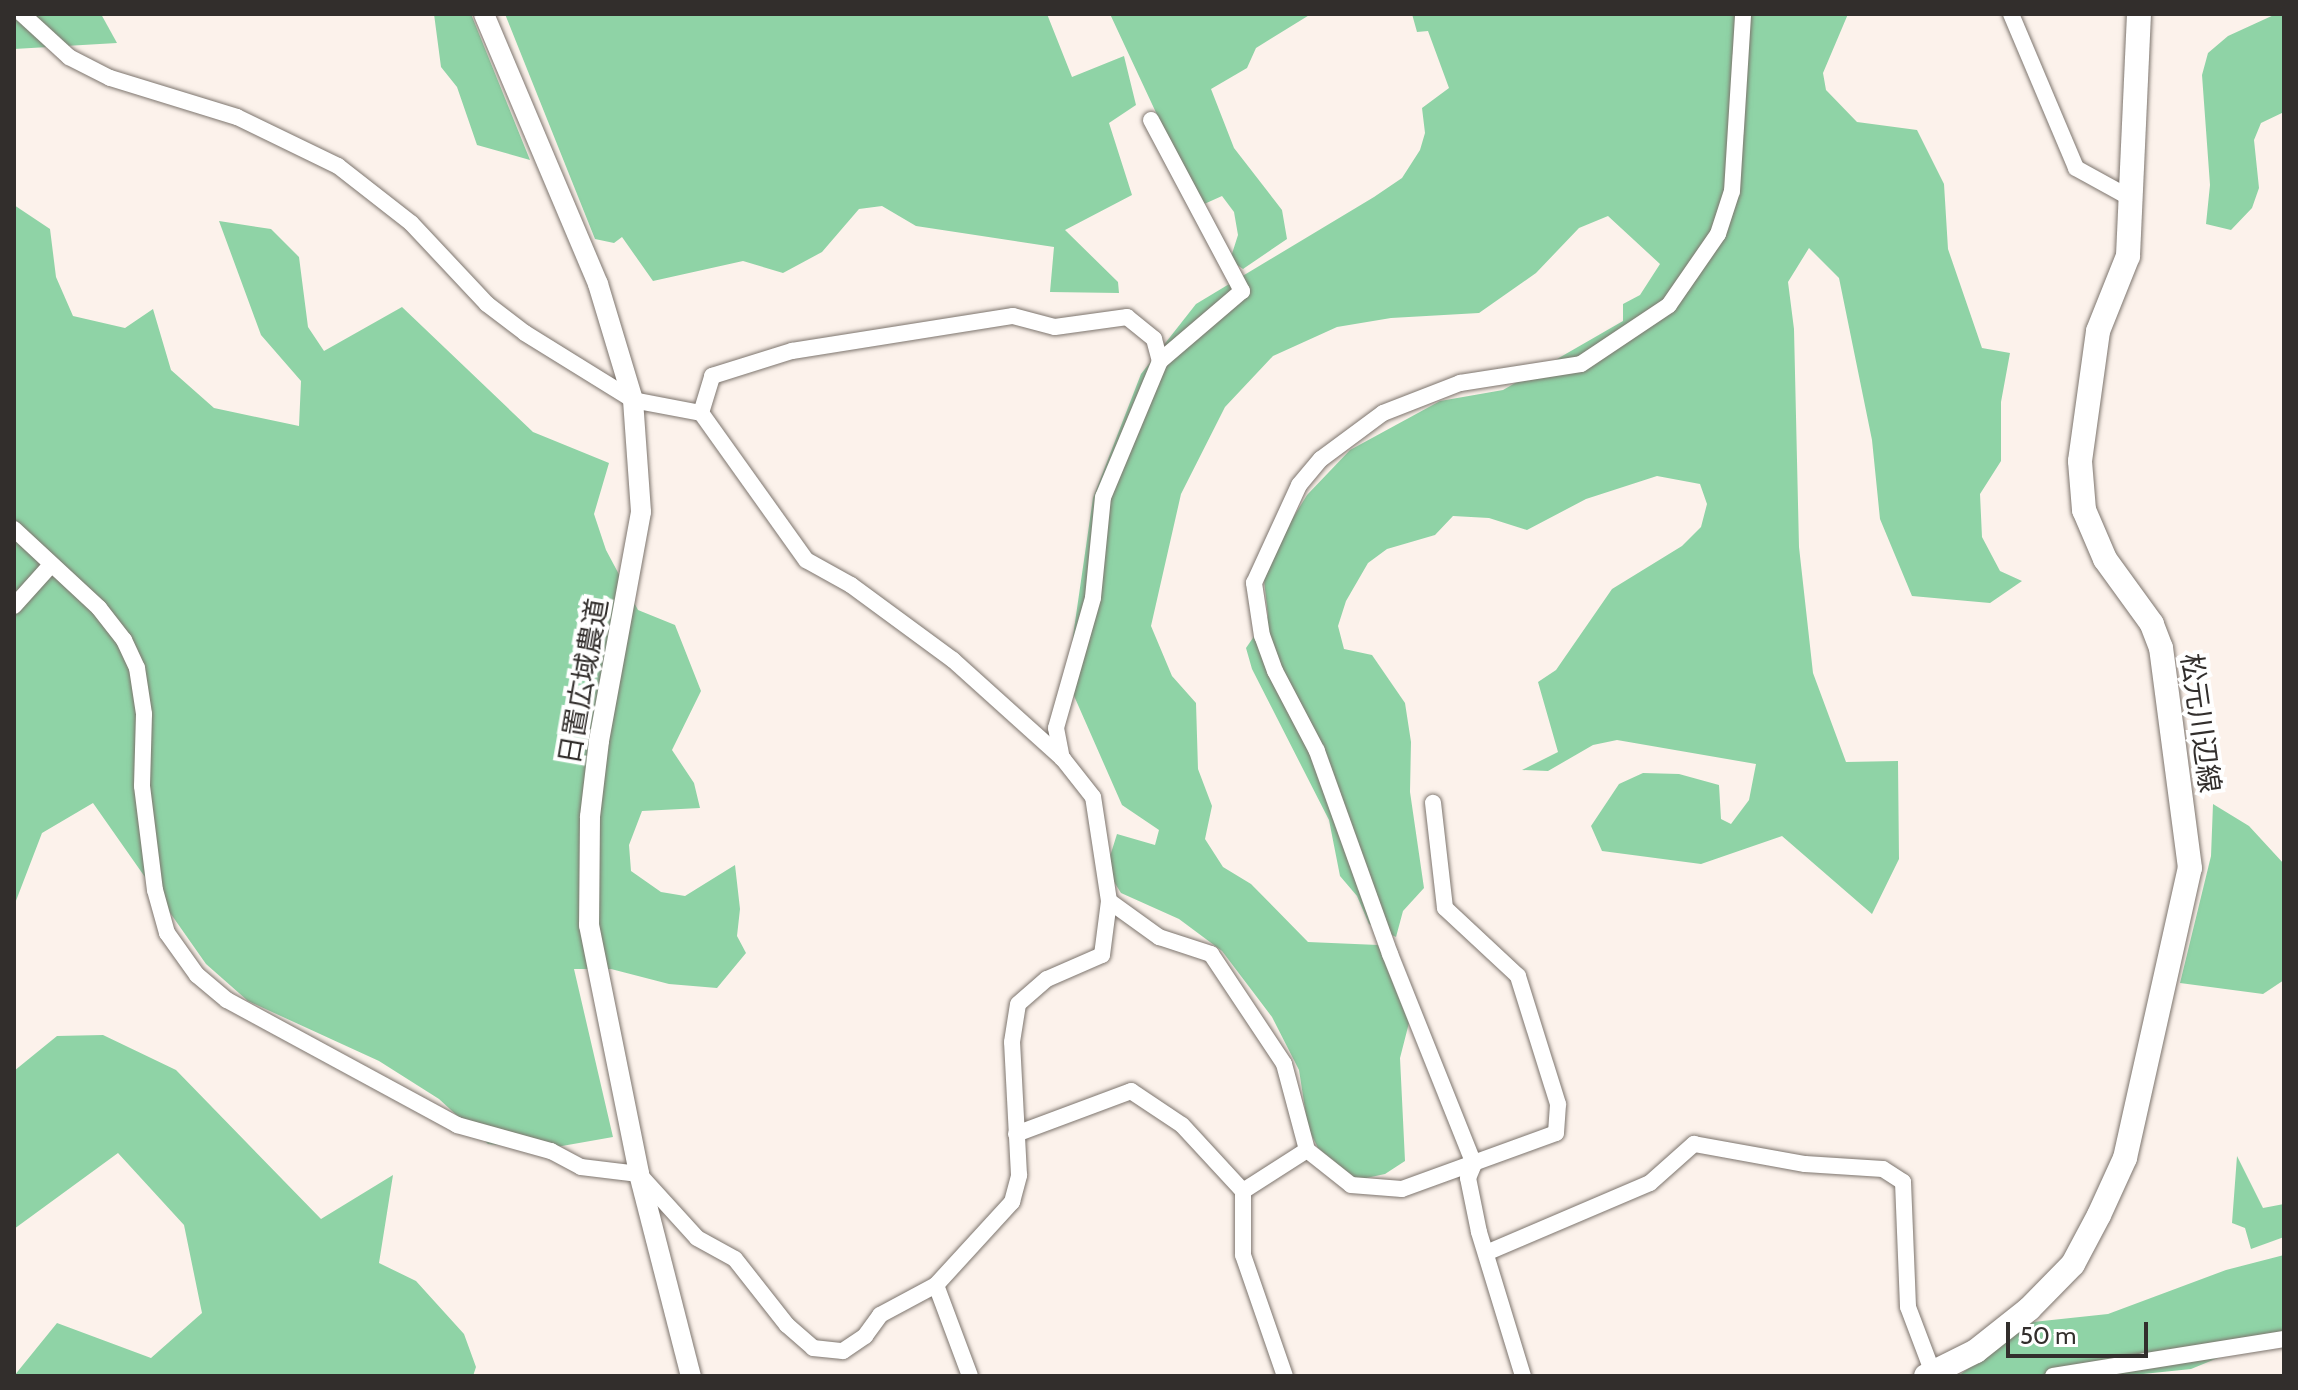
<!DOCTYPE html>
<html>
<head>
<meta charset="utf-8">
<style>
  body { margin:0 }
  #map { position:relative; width:2298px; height:1390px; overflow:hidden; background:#fcf2eb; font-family:Cabin,"Noto Sans JP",sans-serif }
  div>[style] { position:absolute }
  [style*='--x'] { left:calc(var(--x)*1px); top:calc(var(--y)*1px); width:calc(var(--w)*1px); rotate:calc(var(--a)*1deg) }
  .forest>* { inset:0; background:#8fd3a6 }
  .roads { filter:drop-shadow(0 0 2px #7d756e) drop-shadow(0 0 2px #7d756e) }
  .minor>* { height:16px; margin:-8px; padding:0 8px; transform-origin:8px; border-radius:8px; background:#fff }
  .tertiary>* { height:20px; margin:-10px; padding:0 10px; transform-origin:10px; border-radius:10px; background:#fff }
  .secondary>* { height:24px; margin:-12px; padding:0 12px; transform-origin:12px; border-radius:12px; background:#fff }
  span { translate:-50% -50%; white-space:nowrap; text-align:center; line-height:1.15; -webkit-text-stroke:8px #fff; paint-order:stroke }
  .street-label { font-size:28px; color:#322e2c }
  .frame { position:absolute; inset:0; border:16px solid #322e2c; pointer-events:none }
  .scale { position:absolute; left:2006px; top:1322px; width:142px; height:36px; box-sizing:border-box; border:4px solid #322e2c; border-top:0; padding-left:10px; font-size:24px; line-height:28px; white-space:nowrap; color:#322e2c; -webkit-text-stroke:6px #fff; paint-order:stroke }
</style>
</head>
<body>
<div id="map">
  <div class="forest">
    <i style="clip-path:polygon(14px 14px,101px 14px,117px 43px,14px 49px)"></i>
    <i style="clip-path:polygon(434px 14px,471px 14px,530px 160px,477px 145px,457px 87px,441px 67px)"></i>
    <i style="clip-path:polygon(505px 14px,1047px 14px,1072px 77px,1124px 56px,1136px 105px,1109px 123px,1132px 195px,1065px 230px,1118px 282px,1119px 293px,1050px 292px,1054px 247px,916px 226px,882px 206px,859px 209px,822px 252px,783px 273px,743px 261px,653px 281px,622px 237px,614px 243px,595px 239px)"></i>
    <i style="clip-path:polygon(1110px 14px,1311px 14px,1256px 48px,1247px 68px,1211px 89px,1234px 148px,1282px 210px,1287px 239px,1243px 269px,1230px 260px,1238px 235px,1234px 212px,1222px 196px,1202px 205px,1194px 194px)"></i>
    <i style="clip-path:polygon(1412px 14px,1848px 14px,1823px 73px,1826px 90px,1857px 122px,1917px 130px,1944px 184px,1948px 249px,1982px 348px,2010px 353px,2001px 402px,2001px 461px,1980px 494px,1982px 537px,2000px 571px,2022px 581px,1990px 603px,1912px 596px,1880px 519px,1872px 440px,1839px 278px,1809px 248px,1788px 282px,1794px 329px,1799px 547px,1813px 673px,1846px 762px,1898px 761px,1899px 859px,1872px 914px,1782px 836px,1701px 864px,1602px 851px,1591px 826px,1619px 784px,1643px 773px,1679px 774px,1719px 785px,1721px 819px,1731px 824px,1749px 800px,1756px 764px,1617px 740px,1593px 745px,1548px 771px,1522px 770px,1558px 752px,1538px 682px,1556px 670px,1612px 589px,1682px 546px,1701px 527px,1707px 504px,1700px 484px,1657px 476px,1586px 499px,1527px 530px,1489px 518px,1453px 516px,1435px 535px,1387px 549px,1368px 563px,1346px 601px,1338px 626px,1344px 649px,1372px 655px,1405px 703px,1411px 742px,1410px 792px,1424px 888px,1403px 911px,1396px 937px,1369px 924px,1357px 896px,1340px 876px,1329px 820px,1252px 669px,1246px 648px,1268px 616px,1264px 580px,1283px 534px,1307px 495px,1350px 450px,1440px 401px,1503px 390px,1623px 321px,1623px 304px,1640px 295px,1660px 264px,1608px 216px,1579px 228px,1536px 273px,1479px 313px,1391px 318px,1337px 327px,1273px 356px,1225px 407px,1181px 494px,1151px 626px,1172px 676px,1196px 703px,1198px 769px,1212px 806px,1205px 839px,1223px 867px,1251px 884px,1308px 942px,1378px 945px,1410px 1019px,1400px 1058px,1405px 1161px,1385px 1174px,1357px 1180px,1318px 1148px,1308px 1128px,1299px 1070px,1272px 1017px,1222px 951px,1179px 919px,1121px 893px,1106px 869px,1117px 834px,1155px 845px,1159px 830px,1122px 805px,1071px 689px,1072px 643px,1093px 498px,1141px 374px,1196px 304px,1374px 197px,1402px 178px,1420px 150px,1425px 133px,1422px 108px,1449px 88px,1428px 31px,1417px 32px)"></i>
    <i style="clip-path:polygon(2276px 14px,2284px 14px,2284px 112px,2261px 123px,2254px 140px,2259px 188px,2252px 208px,2231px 230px,2206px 224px,2210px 185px,2202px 75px,2208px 53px,2228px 36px)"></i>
    <i style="clip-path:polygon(14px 205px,50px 229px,56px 277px,73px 316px,125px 328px,153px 309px,171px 370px,214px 408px,299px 426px,301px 381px,261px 335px,219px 221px,271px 229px,299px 257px,308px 327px,324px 351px,402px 307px,533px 432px,609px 463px,594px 514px,606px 550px,638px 610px,675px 625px,701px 691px,672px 750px,694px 783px,700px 808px,642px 811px,629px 845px,631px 871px,661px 892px,685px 896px,735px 865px,740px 909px,737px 936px,746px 953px,717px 988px,669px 984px,611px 969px,574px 969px,613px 1137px,545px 1149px,488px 1144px,439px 1099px,379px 1061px,248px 1001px,206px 964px,93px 803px,42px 833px,14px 906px)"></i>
    <i style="clip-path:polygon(2213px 804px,2249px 826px,2284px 864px,2284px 980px,2263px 994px,2180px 983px,2211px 856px)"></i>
    <i style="clip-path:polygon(103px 1035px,176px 1070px,321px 1219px,393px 1175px,379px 1263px,416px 1281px,464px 1334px,476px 1367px,473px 1376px,14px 1376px,57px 1323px,151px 1358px,202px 1313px,184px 1225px,118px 1153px,14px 1229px,14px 1071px,57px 1036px)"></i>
    <i style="clip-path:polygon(2237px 1156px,2263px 1208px,2284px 1204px,2284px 1237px,2251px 1249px,2245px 1228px,2232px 1223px)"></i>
    <i style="clip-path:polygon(2284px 1255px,2284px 1331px,2191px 1369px,2143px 1374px,1958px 1376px,2033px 1322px,2108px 1314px,2226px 1270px)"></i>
  </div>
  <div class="roads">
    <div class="minor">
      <i style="--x:2011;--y:14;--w:167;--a:67.1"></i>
      <i style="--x:2076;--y:168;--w:66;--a:28.9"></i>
      <i style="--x:1151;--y:120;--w:194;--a:62"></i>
      <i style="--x:1242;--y:291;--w:108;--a:139.5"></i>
      <i style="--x:701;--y:413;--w:39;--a:-73"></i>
      <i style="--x:712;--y:376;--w:84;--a:-17.4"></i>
      <i style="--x:792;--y:351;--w:224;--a:-9"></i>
      <i style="--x:1013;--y:316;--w:43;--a:14.7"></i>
      <i style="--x:1055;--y:327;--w:73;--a:-7.9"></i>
      <i style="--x:1127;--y:317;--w:35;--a:39"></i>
      <i style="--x:1154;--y:339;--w:23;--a:75"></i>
      <i style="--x:1160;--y:361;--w:147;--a:112.7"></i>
      <i style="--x:1103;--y:497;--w:101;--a:95.7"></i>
      <i style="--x:1093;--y:598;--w:135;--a:105.9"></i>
      <i style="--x:1056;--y:728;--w:31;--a:79"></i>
      <i style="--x:14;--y:529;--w:116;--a:42.9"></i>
      <i style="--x:99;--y:608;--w:41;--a:52"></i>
      <i style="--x:124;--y:640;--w:31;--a:65"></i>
      <i style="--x:137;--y:668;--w:47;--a:81.3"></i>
      <i style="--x:144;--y:714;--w:72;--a:91.6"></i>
      <i style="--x:142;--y:786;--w:105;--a:82.9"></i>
      <i style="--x:155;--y:890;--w:45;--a:74.4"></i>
      <i style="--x:167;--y:933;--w:52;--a:54.5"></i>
      <i style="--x:197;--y:975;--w:39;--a:40"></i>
      <i style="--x:227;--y:1000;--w:262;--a:28.5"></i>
      <i style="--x:457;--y:1125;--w:98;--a:15.5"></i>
      <i style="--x:551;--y:1151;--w:34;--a:28"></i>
      <i style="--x:581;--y:1167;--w:58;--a:6.9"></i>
      <i style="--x:639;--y:1174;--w:86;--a:47.8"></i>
      <i style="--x:697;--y:1238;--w:43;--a:28.9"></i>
      <i style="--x:735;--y:1259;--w:84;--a:51.8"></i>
      <i style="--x:787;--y:1325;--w:35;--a:41"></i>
      <i style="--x:813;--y:1348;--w:30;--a:6"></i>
      <i style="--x:843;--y:1351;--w:27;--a:-34"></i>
      <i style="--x:865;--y:1336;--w:26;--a:-54"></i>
      <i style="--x:880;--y:1315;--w:64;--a:-28.2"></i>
      <i style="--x:936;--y:1285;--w:113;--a:-47.5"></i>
      <i style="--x:1012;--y:1202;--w:28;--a:-75"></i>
      <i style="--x:1019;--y:1175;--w:133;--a:-93"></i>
      <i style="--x:1012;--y:1042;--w:38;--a:-81"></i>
      <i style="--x:1018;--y:1004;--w:38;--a:-41"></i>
      <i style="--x:1047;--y:979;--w:60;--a:-23.6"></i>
      <i style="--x:1102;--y:955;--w:54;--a:-82.6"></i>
      <i style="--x:1109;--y:901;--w:105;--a:-98.7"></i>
      <i style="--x:1093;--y:797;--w:48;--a:-128.3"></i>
      <i style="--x:1063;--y:759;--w:148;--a:-138"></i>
      <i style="--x:953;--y:660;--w:127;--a:-143.7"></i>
      <i style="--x:851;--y:585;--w:51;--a:-150.9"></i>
      <i style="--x:806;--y:560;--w:181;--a:-125.5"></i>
      <i style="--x:701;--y:413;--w:69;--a:-169.2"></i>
      <i style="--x:633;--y:400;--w:127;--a:-148.2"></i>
      <i style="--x:525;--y:333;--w:48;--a:-142.7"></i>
      <i style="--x:487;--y:304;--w:111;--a:-133.2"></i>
      <i style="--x:411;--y:223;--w:93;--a:-142"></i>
      <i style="--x:338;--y:166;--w:112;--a:-154.1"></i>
      <i style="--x:237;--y:117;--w:133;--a:-162.9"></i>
      <i style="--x:110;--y:78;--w:46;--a:-152.9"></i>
      <i style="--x:69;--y:57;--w:64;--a:-137.5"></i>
      <i style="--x:14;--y:606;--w:52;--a:-48.1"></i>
      <i style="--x:1109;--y:901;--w:62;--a:35.8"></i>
      <i style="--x:1159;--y:937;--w:55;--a:18.1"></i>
      <i style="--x:1211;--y:954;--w:132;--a:56.4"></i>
      <i style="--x:1284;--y:1064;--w:89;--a:75"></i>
      <i style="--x:1307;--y:1150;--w:56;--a:38.5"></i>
      <i style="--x:1351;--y:1185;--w:51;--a:4.5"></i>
      <i style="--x:1402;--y:1189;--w:164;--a:-20"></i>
      <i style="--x:1556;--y:1133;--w:29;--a:-86"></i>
      <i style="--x:1558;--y:1104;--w:134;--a:-107.4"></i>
      <i style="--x:1518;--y:976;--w:100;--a:-137"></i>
      <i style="--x:1445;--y:908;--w:106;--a:-96.5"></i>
      <i style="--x:1016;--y:1134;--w:123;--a:-20.5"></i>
      <i style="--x:1131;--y:1091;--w:61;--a:33.7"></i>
      <i style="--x:1182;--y:1125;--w:90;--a:47.3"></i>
      <i style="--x:1243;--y:1191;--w:64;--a:90"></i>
      <i style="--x:1243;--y:1255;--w:128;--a:70.9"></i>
      <i style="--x:1243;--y:1191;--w:76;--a:-32.6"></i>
      <i style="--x:1486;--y:1253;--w:178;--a:-23.1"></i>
      <i style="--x:1650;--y:1183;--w:59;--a:-41.6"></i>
      <i style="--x:1694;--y:1144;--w:113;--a:10.2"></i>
      <i style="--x:1805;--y:1164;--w:78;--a:3.7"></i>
      <i style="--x:1883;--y:1169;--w:24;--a:33"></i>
      <i style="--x:1903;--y:1182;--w:125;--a:87.7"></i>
      <i style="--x:1908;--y:1307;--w:71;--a:69.3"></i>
      <i style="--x:936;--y:1285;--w:97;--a:69.5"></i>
      <i style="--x:1523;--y:1376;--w:151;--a:-107"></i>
      <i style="--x:1479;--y:1232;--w:55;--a:-101.5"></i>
      <i style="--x:1468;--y:1178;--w:15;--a:-67"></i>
      <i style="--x:1474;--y:1164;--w:226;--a:-111.8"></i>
      <i style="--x:1390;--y:954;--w:216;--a:-109.8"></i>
      <i style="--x:1317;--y:751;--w:90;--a:-117.7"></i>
      <i style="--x:1275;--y:671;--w:37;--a:-110"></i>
      <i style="--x:1262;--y:636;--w:54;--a:-98.6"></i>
      <i style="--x:1254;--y:583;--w:108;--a:-65.3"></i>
      <i style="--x:1299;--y:485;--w:34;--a:-50"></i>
      <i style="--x:1321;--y:459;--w:77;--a:-36.6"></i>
      <i style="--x:1383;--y:413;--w:83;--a:-21.3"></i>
      <i style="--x:1460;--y:383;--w:122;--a:-8.9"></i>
      <i style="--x:1581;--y:364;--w:106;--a:-33.8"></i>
      <i style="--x:1669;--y:305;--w:86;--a:-55.4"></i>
      <i style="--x:1718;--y:234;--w:45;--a:-72"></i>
      <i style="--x:1732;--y:191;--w:177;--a:-86.4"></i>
      <i style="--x:2053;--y:1376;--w:234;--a:-9.1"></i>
    </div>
    <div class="tertiary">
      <i style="--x:484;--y:14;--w:293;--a:67.1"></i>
      <i style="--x:598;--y:284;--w:121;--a:73.2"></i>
      <i style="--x:633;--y:400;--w:112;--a:85.9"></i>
      <i style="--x:641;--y:512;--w:233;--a:100.4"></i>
      <i style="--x:599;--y:741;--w:77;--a:96.8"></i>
      <i style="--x:590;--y:817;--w:108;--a:90.5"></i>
      <i style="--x:589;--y:925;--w:254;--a:78.6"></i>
      <i style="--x:639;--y:1174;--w:209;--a:75.6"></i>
    </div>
    <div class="secondary">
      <i style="--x:1926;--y:1376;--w:56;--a:-26.6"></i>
      <i style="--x:1976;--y:1351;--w:68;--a:-38.4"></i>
      <i style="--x:2029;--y:1309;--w:63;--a:-45.6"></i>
      <i style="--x:2073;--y:1264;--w:55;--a:-62"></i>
      <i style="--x:2099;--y:1215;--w:63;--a:-65.5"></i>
      <i style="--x:2125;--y:1158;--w:297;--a:-77.4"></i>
      <i style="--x:2190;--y:868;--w:222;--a:-97.5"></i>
      <i style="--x:2161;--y:648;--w:26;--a:-111"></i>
      <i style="--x:2152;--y:624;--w:80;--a:-125.9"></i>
      <i style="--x:2105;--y:559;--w:53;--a:-113.2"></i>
      <i style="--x:2084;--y:510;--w:49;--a:-94.7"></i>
      <i style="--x:2080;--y:461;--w:131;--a:-82.1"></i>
      <i style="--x:2098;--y:331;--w:81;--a:-68.2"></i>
      <i style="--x:2128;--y:256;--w:242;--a:-87.4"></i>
    </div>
  </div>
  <div class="street-label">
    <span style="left:583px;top:681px;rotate:-80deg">日置広域農道</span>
    <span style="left:2201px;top:723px;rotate:82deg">松元川辺線</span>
  </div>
  <div class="frame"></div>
  <div class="scale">50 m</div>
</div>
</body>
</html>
